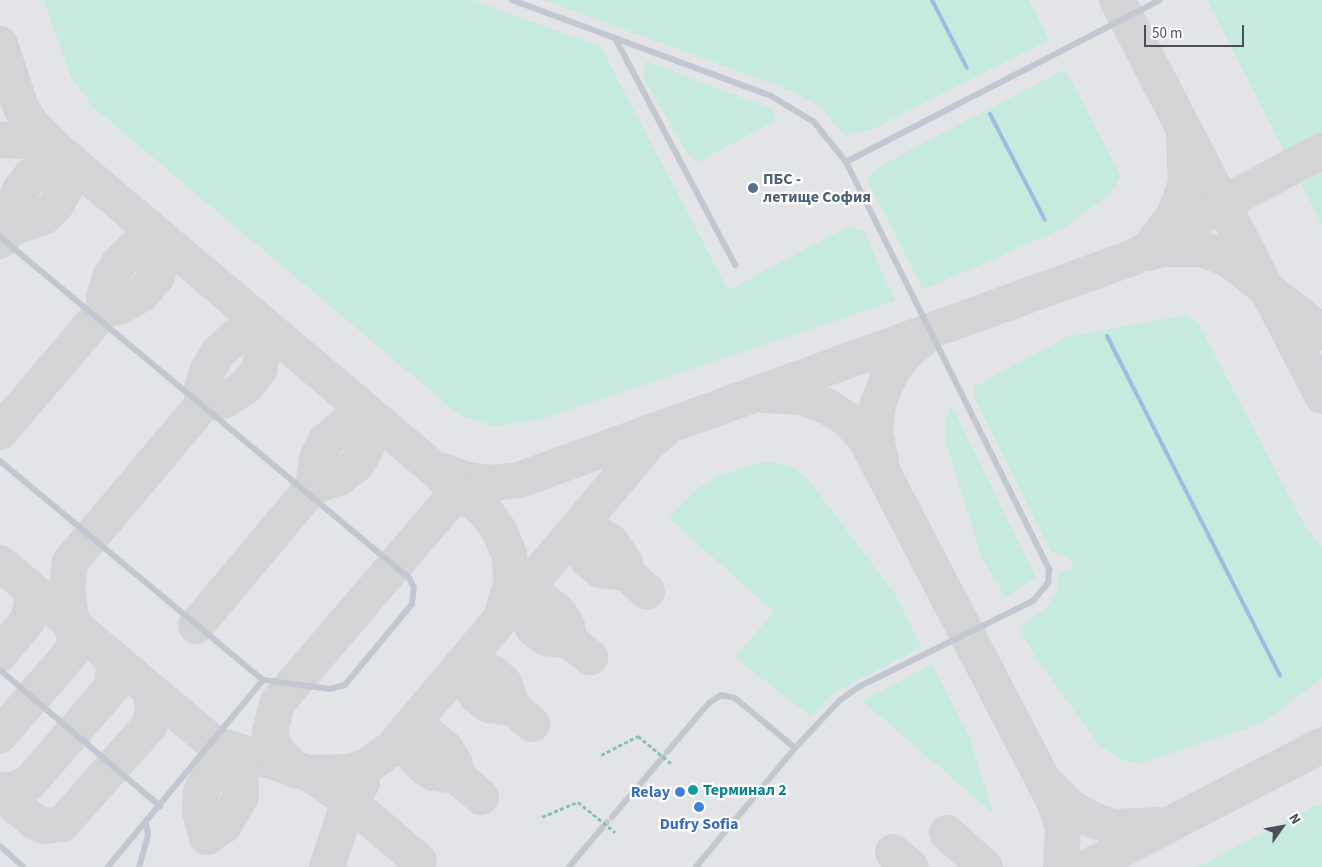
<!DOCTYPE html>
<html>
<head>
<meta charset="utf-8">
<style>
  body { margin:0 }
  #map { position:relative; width:1322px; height:867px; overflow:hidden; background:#f3f2f1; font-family:"Source Sans 3",sans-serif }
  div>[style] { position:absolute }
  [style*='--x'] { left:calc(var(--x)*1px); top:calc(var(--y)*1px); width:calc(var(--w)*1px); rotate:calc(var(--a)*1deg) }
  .airport>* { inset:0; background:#e3e4e8; transform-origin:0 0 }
  .green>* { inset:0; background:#c6eade }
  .stream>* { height:4px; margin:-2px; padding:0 2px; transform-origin:2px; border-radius:2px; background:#98bfe2 }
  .taxiway>* { height:36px; margin:-18px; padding:0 18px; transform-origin:18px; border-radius:18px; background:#d4d4d6 }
  .lane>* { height:6px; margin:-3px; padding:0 3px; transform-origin:3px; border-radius:3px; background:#c3c7d1 }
  .path-bridge>* { height:2.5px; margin-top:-1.25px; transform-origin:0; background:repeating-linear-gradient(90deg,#82c4b5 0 4px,transparent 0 6.5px) }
  .dots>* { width:14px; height:14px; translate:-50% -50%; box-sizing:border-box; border:2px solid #fff; border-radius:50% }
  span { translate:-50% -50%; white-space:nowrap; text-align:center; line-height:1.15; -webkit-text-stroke:4.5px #fff; paint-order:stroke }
  .service-label { font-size:16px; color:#4e5e75; font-weight:700 }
  .left { translate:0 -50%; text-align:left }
  .culture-label { font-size:16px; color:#0d838f; font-weight:700 }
  .shop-label { font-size:16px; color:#366cbe; font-weight:700 }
  .right { translate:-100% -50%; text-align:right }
  .north { position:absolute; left:1257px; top:802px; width:50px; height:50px; -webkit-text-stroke:4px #fff; paint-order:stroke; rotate:58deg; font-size:14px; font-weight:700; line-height:20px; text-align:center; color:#4b4f5c }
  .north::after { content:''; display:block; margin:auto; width:18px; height:22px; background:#4b4f5c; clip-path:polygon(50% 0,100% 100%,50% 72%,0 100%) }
  .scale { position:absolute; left:1144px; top:25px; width:100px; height:22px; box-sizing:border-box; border:2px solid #4b4f5c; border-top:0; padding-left:6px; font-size:15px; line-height:18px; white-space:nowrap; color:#4b4f5c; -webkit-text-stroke:4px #fff; paint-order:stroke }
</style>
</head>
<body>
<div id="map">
  <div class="airport">
    <i style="left:0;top:0;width:1322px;height:867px"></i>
  </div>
  <div class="green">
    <i style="clip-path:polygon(44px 0,473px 0,601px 47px,728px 290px,849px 226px,864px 232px,895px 301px,539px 420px,493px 426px,461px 416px,94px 108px,71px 77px)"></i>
    <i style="clip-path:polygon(544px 0,1029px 0,1049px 40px,873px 129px,845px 137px,821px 107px,789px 90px)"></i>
    <i style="clip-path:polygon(1207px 0,1322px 0,1322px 133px,1285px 152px)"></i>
    <i style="clip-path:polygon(646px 61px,772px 109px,775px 121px,698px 162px,689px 156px,643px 77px)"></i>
    <i style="clip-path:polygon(1065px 69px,1121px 176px,1110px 194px,1064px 228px,923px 290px,867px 179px,880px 166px)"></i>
    <i style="clip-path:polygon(1322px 168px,1322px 225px,1299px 180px)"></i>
    <i style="clip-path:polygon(1187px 315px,1198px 323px,1305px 526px,1322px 547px,1322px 678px,1263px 723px,1139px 764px,1122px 760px,1100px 746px,1038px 661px,1019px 628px,1046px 608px,1058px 588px,1059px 571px,1074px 569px,1069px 558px,1051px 552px,975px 399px,974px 387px,1066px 337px)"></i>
    <i style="clip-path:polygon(952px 406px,1036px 578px,1005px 597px,982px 558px,945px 439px,946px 420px)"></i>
    <i style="clip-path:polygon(767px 461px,792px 467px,807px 478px,897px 597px,921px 647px,832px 694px,811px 717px,735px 657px,774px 612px,669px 518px,696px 490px,720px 475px)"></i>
    <i style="clip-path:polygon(932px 664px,968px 734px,993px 813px,862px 701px)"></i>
    <i style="clip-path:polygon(1322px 804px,1322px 867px,1198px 867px,1314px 806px)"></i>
  </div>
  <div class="stream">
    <i style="--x:932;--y:0;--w:76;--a:62.8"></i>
    <i style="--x:990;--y:114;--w:119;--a:62.6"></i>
    <i style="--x:1107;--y:336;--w:381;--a:63"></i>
  </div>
  <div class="taxiway">
    <i style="--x:1117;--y:0;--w:446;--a:62.6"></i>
    <i style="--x:0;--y:44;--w:67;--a:71.8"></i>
    <i style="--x:21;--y:108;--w:20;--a:57"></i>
    <i style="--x:32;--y:125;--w:35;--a:45"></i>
    <i style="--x:57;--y:150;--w:492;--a:40.2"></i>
    <i style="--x:433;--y:468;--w:37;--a:19"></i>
    <i style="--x:468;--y:480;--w:24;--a:7"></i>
    <i style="--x:492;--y:483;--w:27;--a:-6"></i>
    <i style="--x:519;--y:480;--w:654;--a:-19.93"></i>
    <i style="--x:1134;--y:257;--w:105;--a:-31"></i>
    <i style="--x:1224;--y:203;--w:111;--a:-28"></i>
    <i style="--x:0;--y:140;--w:33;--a:2"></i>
    <i style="--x:33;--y:141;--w:26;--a:21"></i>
    <i style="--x:1155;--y:240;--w:31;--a:-52"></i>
    <i style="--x:1174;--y:216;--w:35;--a:-70"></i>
    <i style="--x:1186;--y:183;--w:48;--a:-92.4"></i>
    <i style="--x:0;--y:241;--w:16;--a:-50"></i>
    <i style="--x:10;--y:229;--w:24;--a:-81"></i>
    <i style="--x:14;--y:205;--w:16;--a:-68"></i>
    <i style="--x:20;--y:190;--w:18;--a:-52"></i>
    <i style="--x:31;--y:176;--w:19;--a:-35"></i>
    <i style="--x:47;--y:165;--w:23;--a:-15"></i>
    <i style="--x:69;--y:159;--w:32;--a:99"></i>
    <i style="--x:64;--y:191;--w:16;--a:120"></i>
    <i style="--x:56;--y:205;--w:16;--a:135"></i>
    <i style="--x:45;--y:216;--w:37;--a:160"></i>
    <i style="--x:1148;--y:253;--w:16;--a:-14"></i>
    <i style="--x:1164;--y:249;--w:38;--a:0"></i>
    <i style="--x:1202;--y:249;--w:28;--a:21"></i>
    <i style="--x:1228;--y:259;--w:119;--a:37.8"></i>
    <i style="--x:764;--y:395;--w:38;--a:3"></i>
    <i style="--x:802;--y:397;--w:26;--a:21"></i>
    <i style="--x:826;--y:406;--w:26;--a:32"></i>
    <i style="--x:848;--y:420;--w:25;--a:47"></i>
    <i style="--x:865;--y:438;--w:411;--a:62.5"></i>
    <i style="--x:1055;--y:803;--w:26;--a:72"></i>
    <i style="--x:1063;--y:828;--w:39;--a:93"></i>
    <i style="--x:0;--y:432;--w:160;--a:-49.6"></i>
    <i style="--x:104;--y:310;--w:13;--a:-90"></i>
    <i style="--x:104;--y:297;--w:21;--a:-73"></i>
    <i style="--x:110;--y:277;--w:17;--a:-57"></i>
    <i style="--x:119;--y:263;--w:22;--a:-43"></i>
    <i style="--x:135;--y:248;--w:29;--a:-18"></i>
    <i style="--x:163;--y:239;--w:37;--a:99"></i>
    <i style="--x:157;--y:276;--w:23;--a:130"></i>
    <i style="--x:142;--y:294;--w:24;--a:150"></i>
    <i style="--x:121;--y:306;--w:17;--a:167"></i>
    <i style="--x:881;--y:461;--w:30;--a:-102"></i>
    <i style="--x:875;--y:432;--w:28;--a:-84"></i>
    <i style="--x:878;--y:404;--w:26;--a:-69"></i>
    <i style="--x:887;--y:380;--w:30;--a:-57"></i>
    <i style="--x:903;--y:355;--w:28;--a:-39"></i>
    <i style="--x:442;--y:476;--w:57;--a:39.3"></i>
    <i style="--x:486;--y:512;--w:24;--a:55"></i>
    <i style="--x:500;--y:532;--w:24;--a:68"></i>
    <i style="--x:509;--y:554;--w:27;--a:84"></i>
    <i style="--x:512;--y:581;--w:39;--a:107"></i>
    <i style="--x:0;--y:563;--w:279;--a:40.2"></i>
    <i style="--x:213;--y:743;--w:100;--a:17.5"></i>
    <i style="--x:308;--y:773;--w:42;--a:-1.4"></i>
    <i style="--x:350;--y:772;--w:18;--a:-19"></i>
    <i style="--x:367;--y:766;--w:29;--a:-35"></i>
    <i style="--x:391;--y:749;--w:400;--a:-49.9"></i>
    <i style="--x:649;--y:443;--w:18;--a:-41"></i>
    <i style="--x:626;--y:573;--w:26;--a:-173"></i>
    <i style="--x:600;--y:570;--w:16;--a:-140"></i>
    <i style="--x:588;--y:560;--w:31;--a:-111"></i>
    <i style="--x:577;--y:531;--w:25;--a:12"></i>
    <i style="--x:601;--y:536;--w:12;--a:31"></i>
    <i style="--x:611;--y:542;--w:25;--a:56"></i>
    <i style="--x:625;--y:563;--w:10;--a:84"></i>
    <i style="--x:626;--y:573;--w:28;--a:41"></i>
    <i style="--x:196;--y:626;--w:182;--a:-50.1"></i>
    <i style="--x:313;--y:486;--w:30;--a:-81"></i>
    <i style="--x:318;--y:456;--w:16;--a:-63"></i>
    <i style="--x:325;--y:442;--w:30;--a:-41"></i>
    <i style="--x:348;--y:422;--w:24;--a:-15"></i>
    <i style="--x:371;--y:416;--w:33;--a:99"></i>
    <i style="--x:366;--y:449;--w:19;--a:122"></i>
    <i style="--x:356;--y:465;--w:22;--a:144"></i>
    <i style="--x:338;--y:478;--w:26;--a:162"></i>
    <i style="--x:570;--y:641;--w:24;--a:-173"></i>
    <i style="--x:546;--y:638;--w:15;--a:-143"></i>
    <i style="--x:534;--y:629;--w:16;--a:-125"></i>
    <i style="--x:525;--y:616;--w:20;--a:-105"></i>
    <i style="--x:520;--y:597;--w:28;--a:13"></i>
    <i style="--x:547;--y:603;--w:16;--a:40"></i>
    <i style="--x:559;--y:613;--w:15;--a:58"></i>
    <i style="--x:567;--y:626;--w:15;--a:79"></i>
    <i style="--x:570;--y:641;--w:26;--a:39"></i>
    <i style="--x:0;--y:654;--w:44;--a:-50.5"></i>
    <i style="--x:28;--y:620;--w:22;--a:-77"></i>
    <i style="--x:33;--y:599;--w:13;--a:-113"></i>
    <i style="--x:513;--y:708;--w:24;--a:-173"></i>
    <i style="--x:489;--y:705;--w:15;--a:-143"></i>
    <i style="--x:477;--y:696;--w:17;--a:-126"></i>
    <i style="--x:467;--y:682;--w:19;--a:-99"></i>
    <i style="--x:464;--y:663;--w:29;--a:18"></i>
    <i style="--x:492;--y:672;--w:16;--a:43"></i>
    <i style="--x:504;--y:683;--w:27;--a:70"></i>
    <i style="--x:513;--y:708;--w:25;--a:40"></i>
    <i style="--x:0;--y:735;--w:107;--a:-49.2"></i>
    <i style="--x:70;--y:654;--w:13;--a:-67"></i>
    <i style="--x:75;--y:642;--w:52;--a:-98.9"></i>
    <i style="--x:67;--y:591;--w:29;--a:-84"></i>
    <i style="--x:70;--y:562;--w:205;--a:-49.9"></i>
    <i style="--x:202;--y:405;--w:17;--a:-90"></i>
    <i style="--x:202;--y:388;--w:19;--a:-72"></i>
    <i style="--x:208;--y:370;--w:21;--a:-59"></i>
    <i style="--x:219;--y:352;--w:22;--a:-43"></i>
    <i style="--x:235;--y:337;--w:34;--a:-15"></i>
    <i style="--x:268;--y:328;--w:43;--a:102.1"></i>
    <i style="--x:259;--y:370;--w:22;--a:129"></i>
    <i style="--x:245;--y:387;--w:24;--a:147"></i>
    <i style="--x:225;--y:400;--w:24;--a:168"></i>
    <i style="--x:233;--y:751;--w:17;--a:65"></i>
    <i style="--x:240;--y:766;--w:30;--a:88"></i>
    <i style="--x:241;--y:796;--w:34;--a:120"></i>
    <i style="--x:224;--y:825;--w:21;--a:145"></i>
    <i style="--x:207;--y:837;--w:27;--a:-105"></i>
    <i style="--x:200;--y:811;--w:19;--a:-87"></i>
    <i style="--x:201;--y:792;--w:30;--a:-63"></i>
    <i style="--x:215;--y:765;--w:23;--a:-38"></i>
    <i style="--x:297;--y:771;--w:31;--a:-135"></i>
    <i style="--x:275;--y:749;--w:18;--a:-106"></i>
    <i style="--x:270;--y:732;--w:30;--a:-76"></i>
    <i style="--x:277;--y:703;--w:280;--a:-49.5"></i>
    <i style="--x:308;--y:773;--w:50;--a:34.3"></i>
    <i style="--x:349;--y:801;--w:92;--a:40.6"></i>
    <i style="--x:457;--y:776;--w:23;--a:-173"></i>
    <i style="--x:434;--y:773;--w:13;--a:-148"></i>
    <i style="--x:423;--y:766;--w:18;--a:-133"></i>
    <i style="--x:411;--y:753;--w:21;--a:-107"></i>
    <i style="--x:405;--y:733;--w:26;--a:9"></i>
    <i style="--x:431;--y:737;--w:19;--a:39"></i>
    <i style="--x:446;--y:749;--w:17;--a:59"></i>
    <i style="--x:455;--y:764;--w:12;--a:81"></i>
    <i style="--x:457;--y:776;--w:32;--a:41"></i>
    <i style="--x:1048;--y:785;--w:33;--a:45"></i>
    <i style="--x:1071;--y:808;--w:25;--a:29"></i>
    <i style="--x:1093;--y:820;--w:22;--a:18"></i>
    <i style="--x:1114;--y:827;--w:46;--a:-2.5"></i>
    <i style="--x:0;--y:790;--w:13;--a:4"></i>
    <i style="--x:13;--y:791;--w:19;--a:-28"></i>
    <i style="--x:30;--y:782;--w:125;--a:-49.2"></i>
    <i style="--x:112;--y:687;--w:19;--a:-84"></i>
    <i style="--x:114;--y:668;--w:13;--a:-108"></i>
    <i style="--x:0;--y:793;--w:45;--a:39.6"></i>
    <i style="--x:35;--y:822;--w:11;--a:22"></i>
    <i style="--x:45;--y:826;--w:17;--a:-7"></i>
    <i style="--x:62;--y:824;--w:132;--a:-48.4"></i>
    <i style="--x:150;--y:725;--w:18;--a:-81"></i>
    <i style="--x:153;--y:707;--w:16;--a:-97"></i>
    <i style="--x:947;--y:833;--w:51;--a:41.8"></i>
    <i style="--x:893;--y:852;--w:23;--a:41"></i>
    <i style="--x:327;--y:867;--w:70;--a:-71.6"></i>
    <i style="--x:349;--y:801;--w:22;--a:-54"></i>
    <i style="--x:1088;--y:867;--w:264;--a:-27.5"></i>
  </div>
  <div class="lane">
    <i style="--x:512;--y:0;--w:276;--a:20.3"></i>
    <i style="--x:771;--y:96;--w:50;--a:31.2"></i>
    <i style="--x:814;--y:122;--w:51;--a:51.3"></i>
    <i style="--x:846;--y:162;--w:456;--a:63.5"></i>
    <i style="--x:1049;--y:570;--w:13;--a:94"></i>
    <i style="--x:1048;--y:583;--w:23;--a:130"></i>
    <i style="--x:1033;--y:601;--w:193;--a:153.8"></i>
    <i style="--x:860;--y:686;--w:24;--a:145"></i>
    <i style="--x:840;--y:700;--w:66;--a:133.2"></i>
    <i style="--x:795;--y:748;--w:155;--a:129.8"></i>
    <i style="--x:615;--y:38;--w:257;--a:62.1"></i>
    <i style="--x:846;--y:162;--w:353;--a:-27.3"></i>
    <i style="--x:0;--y:237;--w:533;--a:39.82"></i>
    <i style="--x:409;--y:578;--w:10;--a:61"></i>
    <i style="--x:414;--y:587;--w:17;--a:97"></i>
    <i style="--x:412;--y:604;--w:105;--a:129.6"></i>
    <i style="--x:345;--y:685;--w:16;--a:165"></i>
    <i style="--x:330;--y:689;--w:68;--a:-172.3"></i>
    <i style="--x:0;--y:461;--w:342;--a:39.8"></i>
    <i style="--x:263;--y:680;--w:243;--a:129.7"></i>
    <i style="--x:0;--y:670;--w:210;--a:40.4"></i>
    <i style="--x:667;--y:752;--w:65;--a:-49.4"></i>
    <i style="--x:709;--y:703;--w:14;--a:-34"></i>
    <i style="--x:721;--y:695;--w:14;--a:12"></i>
    <i style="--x:735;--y:698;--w:78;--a:39.8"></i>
    <i style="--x:612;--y:817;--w:79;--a:-49.6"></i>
    <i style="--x:0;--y:846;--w:31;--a:42"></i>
    <i style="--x:139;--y:867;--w:33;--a:-74"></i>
    <i style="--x:148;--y:835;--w:12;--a:-99"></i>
    <i style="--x:569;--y:867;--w:59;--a:-49.8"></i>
  </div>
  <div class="path-bridge">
    <i style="--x:601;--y:755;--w:42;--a:-27.2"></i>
    <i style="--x:638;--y:736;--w:44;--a:39.5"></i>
    <i style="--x:542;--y:817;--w:39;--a:-23"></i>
    <i style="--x:578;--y:802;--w:48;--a:39"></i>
  </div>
  <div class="dots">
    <i style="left:753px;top:188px;background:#5c6f8a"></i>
    <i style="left:693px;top:790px;background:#0f9aa8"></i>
    <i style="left:680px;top:792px;background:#3f7fe0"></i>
    <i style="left:699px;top:807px;background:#3f7fe0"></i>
  </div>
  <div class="service-label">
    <span class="left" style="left:763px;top:188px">ПБС -<br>летище София</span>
  </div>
  <div class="culture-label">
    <span class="left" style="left:703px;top:790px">Терминал 2</span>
  </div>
  <div class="shop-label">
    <span class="right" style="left:670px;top:792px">Relay</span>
    <span style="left:699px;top:824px">Dufry Sofia</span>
  </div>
  <div class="north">N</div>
  <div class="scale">50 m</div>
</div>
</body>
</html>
